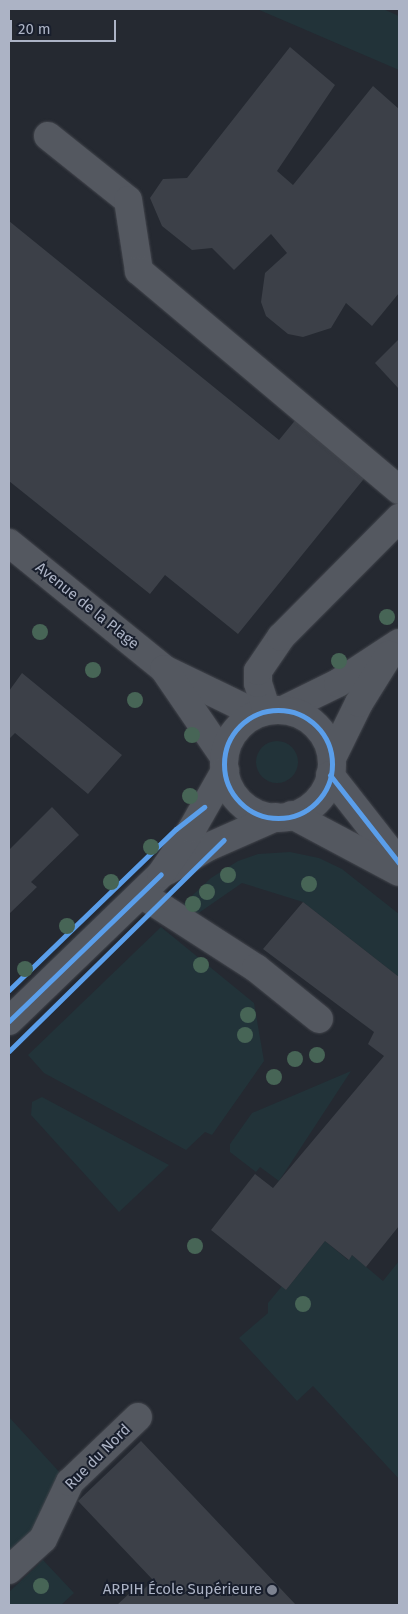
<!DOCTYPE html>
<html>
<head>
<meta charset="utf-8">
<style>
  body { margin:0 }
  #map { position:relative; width:408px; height:1614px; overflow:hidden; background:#252931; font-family:"Fira Sans",sans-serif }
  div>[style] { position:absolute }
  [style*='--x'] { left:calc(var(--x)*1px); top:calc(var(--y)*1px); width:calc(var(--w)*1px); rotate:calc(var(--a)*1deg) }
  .green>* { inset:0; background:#223339 }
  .round { border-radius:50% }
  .building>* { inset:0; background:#3c4048 }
  .roads { filter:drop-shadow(0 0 1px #42454c) drop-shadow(0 0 1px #42454c) }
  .minor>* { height:28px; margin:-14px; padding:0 14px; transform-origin:14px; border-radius:14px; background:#545860 }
  .minor>.ring { margin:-14px; padding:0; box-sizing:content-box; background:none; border:28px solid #545860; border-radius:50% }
  .cycleway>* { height:5px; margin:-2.5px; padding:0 2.5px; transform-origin:2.5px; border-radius:2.5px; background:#5a9eea }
  .cycleway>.ring { margin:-2.5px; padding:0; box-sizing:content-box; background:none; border:5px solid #5a9eea; border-radius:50% }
  .trees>* { width:16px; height:16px; margin:-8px; border-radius:50%; background:#476556 }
  .dots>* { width:14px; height:14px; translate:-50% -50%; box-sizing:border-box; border:2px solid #181e2c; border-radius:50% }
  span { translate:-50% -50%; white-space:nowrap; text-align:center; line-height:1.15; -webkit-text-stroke:4px #181e2c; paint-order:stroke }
  .street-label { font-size:15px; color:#acb3c5 }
  .poi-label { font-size:15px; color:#acb3c5 }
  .right { translate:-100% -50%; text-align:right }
  .frame { position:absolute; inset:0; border:10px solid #acb3c5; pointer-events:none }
  .scale { position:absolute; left:10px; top:20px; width:106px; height:22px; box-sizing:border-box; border:2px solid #acb3c5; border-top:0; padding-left:6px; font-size:15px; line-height:18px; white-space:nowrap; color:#acb3c5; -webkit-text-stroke:4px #181e2c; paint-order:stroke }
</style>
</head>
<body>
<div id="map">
  <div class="green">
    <i style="clip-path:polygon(257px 9px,383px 9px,399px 16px,399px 70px)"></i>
    <i class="round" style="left:256px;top:741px;width:42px;height:42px"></i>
    <i style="clip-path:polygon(290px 852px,319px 858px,342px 869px,399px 914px,399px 977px,303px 902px,242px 883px,190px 919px,180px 907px,211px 878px,238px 861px,258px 854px)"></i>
    <i style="clip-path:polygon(161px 927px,254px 1003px,264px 1061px,212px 1135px,205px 1132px,186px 1150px,44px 1073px,28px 1055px)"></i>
    <i style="clip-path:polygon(351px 1071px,279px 1181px,260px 1167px,256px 1172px,230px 1152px,230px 1144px,252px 1113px)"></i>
    <i style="clip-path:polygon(42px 1097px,169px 1165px,119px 1212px,31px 1115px,32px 1102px)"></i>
    <i style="clip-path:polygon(325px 1241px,348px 1260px,352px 1255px,383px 1281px,399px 1261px,399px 1479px,313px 1386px,297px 1401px,239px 1338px,268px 1313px,268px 1303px,282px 1286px,286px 1290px)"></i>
    <i style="clip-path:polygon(9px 1417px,63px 1476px,36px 1531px,9px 1556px)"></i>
    <i style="clip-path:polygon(43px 1560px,74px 1593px,61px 1605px,9px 1605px,9px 1592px)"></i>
  </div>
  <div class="building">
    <i style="clip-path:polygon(290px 47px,335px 85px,277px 171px,293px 185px,373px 86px,399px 109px,399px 293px,372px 326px,346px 303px,331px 328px,303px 337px,288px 334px,266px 316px,261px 302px,265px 273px,287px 253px,271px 234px,234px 270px,212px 248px,192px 250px,162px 226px,150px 198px,163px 179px,187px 178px)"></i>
    <i style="clip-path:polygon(9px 221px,279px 440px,297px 418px,367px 475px,238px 634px,165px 575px,150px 594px,9px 481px)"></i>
    <i style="clip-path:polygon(399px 339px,399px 389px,375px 363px)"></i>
    <i style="clip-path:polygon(22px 673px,122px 755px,88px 794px,15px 733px,9px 739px,9px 691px)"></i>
    <i style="clip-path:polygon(52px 807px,79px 835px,31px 882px,37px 887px,9px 914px,9px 850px)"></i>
    <i style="clip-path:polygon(303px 902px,399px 977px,399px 1226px,366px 1267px,352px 1255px,349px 1260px,325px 1241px,286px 1290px,211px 1230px,255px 1174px,273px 1188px,384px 1056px,368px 1044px,374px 1032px,263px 949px)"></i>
    <i style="clip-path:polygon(141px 1441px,246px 1552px,296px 1605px,117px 1605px,133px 1590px,138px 1595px,153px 1580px,78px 1501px)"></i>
  </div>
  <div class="roads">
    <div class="minor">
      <i style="--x:48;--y:136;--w:102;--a:38.7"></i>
      <i style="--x:128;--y:200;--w:72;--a:81.2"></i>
      <i style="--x:139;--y:271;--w:340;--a:40.1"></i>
      <i style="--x:9;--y:543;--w:200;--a:39.1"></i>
      <i style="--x:164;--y:669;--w:103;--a:25.8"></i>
      <i style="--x:164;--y:669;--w:107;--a:55.7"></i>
      <i style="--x:283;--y:710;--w:61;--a:-26.1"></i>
      <i style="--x:338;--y:683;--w:73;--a:-33.3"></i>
      <i class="ring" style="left:224px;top:710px;width:80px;height:80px"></i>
      <i style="--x:267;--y:711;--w:29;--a:-108"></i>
      <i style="--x:258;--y:683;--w:12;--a:-90"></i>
      <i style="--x:258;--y:671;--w:41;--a:-55.9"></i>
      <i style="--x:281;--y:637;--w:168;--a:-45.2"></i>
      <i style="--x:332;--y:758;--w:61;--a:-63.9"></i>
      <i style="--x:359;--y:703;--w:57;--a:-58"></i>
      <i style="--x:330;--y:775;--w:112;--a:51.9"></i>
      <i style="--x:292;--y:815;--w:121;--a:28"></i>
      <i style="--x:167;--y:871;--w:48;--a:-30.3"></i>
      <i style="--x:208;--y:847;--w:74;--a:-23.8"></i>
      <i style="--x:141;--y:894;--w:137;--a:32.8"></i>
      <i style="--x:256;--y:968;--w:81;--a:39"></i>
      <i style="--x:9;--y:1021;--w:211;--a:-44"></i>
      <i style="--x:161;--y:874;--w:55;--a:-55.4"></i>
      <i style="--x:192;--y:829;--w:67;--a:-60.4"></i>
      <i style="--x:9;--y:1570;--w:46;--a:-42.4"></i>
      <i style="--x:43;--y:1539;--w:63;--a:-64.7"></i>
      <i style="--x:70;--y:1482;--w:94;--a:-43.7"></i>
    </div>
  </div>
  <div class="cycleway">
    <i class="ring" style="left:224px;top:710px;width:103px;height:103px"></i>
    <i style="--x:330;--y:775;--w:112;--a:51.9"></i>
    <i style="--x:9;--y:990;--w:232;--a:-44"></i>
    <i style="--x:176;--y:829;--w:36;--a:-38"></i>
    <i style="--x:9;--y:1021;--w:211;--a:-44"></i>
    <i style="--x:9;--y:1051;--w:301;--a:-44.5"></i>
  </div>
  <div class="trees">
    <i style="left:387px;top:617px"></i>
    <i style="left:40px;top:632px"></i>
    <i style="left:339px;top:661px"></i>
    <i style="left:93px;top:670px"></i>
    <i style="left:135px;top:700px"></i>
    <i style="left:192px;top:735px"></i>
    <i style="left:190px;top:796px"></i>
    <i style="left:151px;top:847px"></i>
    <i style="left:228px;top:875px"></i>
    <i style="left:111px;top:882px"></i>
    <i style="left:309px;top:884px"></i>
    <i style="left:207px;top:892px"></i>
    <i style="left:193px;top:904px"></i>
    <i style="left:67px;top:926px"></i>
    <i style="left:201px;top:965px"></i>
    <i style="left:25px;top:969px"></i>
    <i style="left:248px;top:1015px"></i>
    <i style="left:245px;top:1035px"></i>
    <i style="left:317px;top:1055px"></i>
    <i style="left:295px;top:1059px"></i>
    <i style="left:274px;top:1077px"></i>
    <i style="left:195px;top:1246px"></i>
    <i style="left:303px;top:1304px"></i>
    <i style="left:41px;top:1586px"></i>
  </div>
  <div class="dots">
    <i style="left:272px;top:1590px;background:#7d8391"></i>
  </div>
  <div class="street-label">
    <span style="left:87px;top:606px;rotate:39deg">Avenue de la Plage</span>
    <span style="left:98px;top:1457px;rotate:-45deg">Rue du Nord</span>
  </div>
  <div class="poi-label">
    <span class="right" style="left:262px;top:1590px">ARPIH École Supérieure</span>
  </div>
  <div class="frame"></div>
  <div class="scale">20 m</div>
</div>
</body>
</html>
